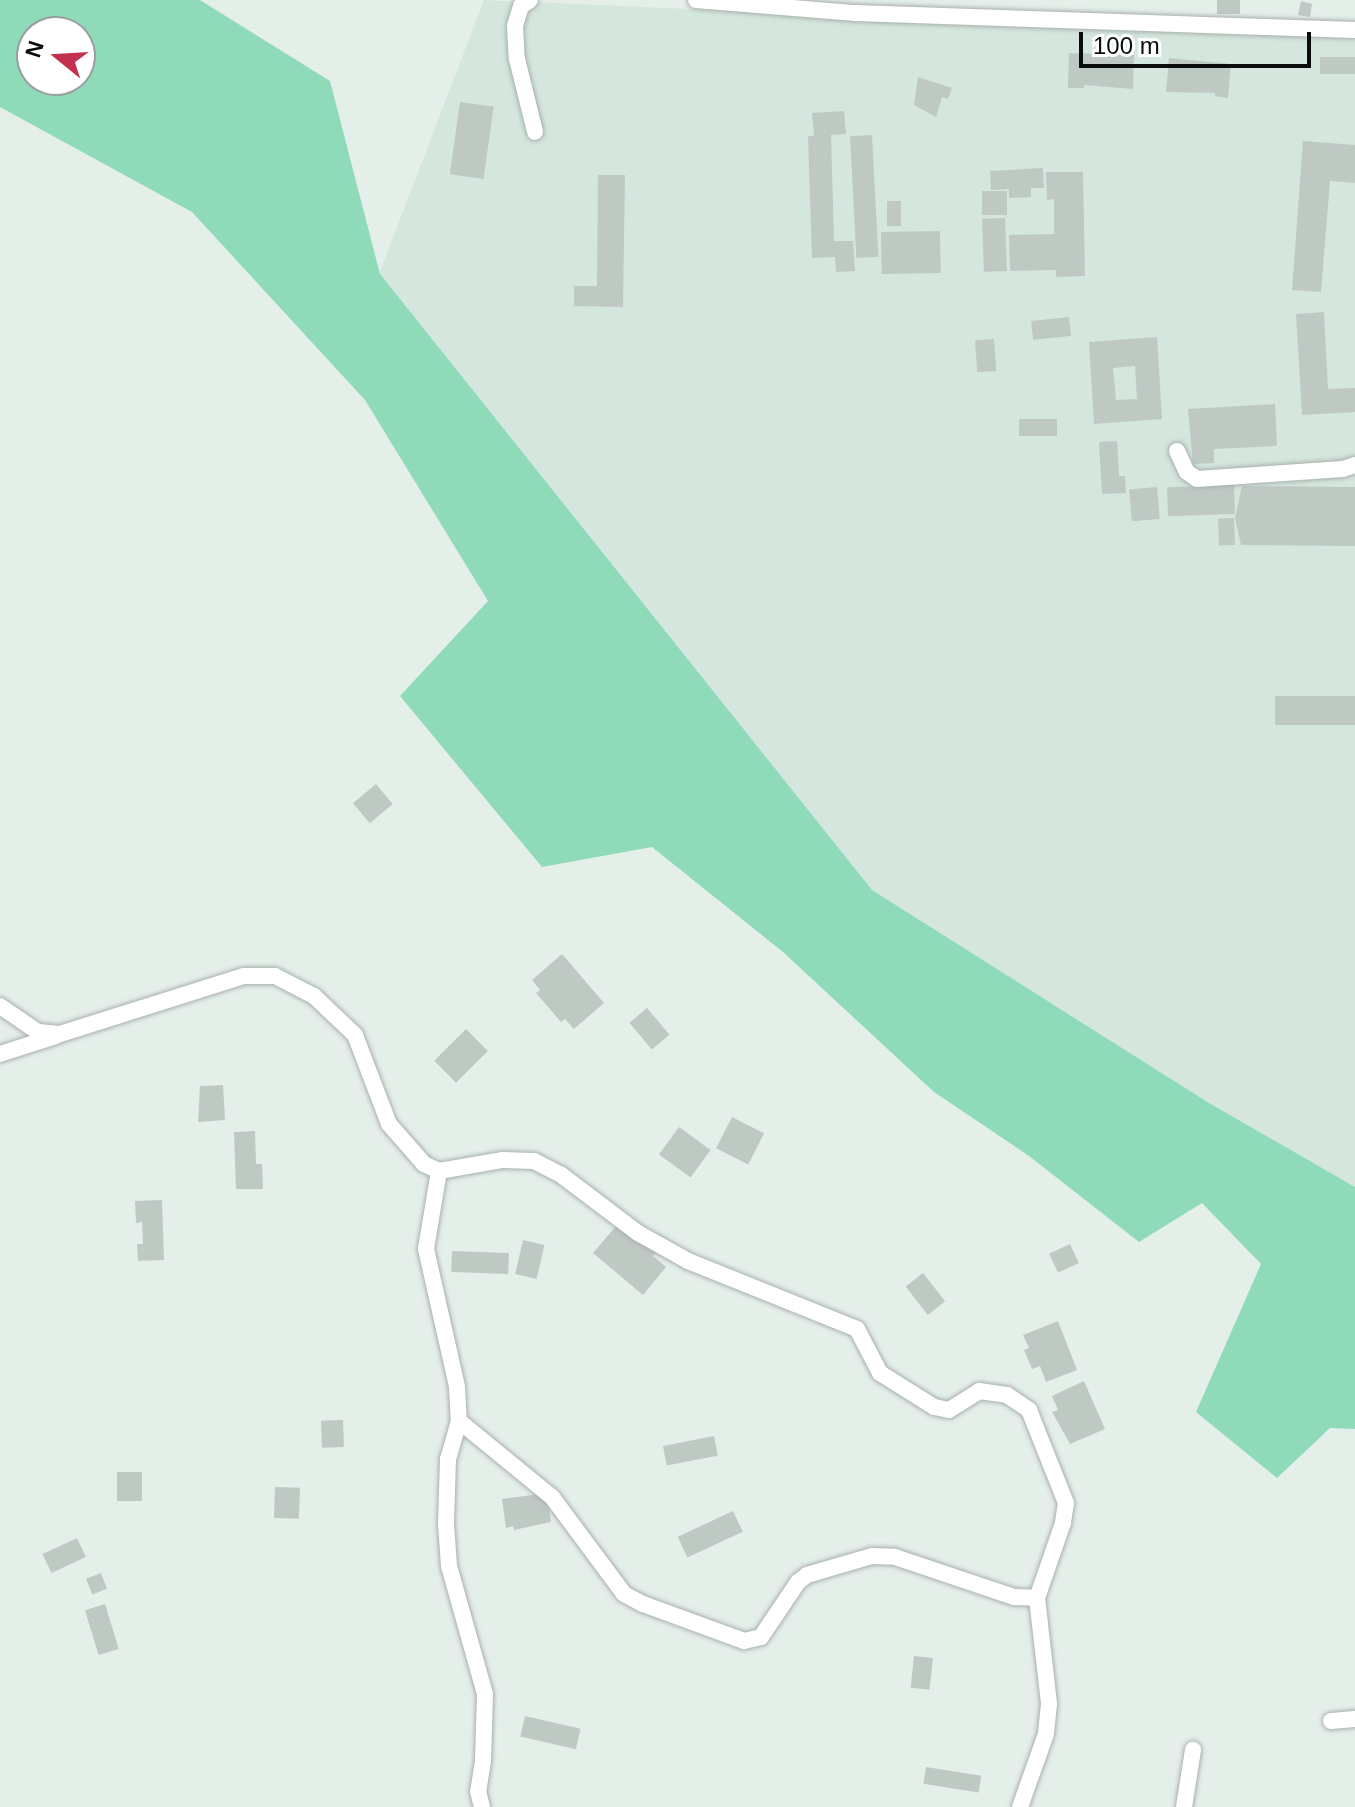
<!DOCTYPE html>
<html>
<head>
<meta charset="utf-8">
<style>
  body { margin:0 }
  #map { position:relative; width:1355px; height:1807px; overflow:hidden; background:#e5efea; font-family:Arial,sans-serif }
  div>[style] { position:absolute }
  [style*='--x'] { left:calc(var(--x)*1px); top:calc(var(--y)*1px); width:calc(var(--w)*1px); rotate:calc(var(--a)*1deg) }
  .built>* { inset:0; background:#d4e6dd }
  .green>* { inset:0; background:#8edab9 }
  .building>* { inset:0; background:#bfc9c4; transform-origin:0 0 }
  .roads { filter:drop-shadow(0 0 2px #a7b1ac) drop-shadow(0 0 2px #a7b1ac) }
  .minor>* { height:16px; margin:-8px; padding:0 8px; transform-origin:8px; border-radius:8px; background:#fff }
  span { translate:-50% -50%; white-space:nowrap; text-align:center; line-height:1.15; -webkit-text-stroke:8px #fff; paint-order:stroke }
  .north { position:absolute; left:16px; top:16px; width:80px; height:80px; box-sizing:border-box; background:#fff; border:2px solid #9d9e9d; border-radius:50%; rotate:288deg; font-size:22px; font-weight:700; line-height:32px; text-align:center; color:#0a0d0b }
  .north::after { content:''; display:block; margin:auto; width:28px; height:36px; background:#c2314d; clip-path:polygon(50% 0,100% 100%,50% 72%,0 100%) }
  .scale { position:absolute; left:1079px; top:32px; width:232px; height:36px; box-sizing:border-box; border:4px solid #0a0d0b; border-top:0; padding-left:10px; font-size:24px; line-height:28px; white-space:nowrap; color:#0a0d0b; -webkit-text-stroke:6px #fff; paint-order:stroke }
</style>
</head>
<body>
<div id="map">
  <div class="built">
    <i style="clip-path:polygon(484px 0,1355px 38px,1355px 1187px,1209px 1103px,872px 890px,379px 274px)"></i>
  </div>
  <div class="green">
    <i style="clip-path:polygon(evenodd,0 0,200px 0,330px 81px,380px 274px,872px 890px,1209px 1103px,1355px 1187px,1355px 1429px,1330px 1428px,1277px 1478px,1196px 1412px,1261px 1264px,1202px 1203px,1139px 1242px,1029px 1156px,934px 1092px,783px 952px,652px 847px,542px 867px,400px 696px,488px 601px,365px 400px,192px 212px,0 107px,0 0,32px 32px,80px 32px,80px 80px,32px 80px,32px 32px)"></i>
  </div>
  <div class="building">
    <i style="left:1217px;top:0;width:23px;height:14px"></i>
    <i style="clip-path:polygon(1301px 1px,1312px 4px,1310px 17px,1298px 15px)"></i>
    <i style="clip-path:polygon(1069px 53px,1134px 55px,1133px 89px,1084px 85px,1084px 88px,1068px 88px)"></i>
    <i style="left:1320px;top:57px;width:35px;height:17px"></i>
    <i style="clip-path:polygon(1169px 58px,1231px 64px,1228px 98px,1215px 96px,1215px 93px,1166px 92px)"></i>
    <i style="clip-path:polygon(918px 77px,952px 88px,948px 99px,942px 97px,936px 117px,914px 105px)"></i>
    <i style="left:460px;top:102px;width:34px;height:73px;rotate:8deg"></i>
    <i style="clip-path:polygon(844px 111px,846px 134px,831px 135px,834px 241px,853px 241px,855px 271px,836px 272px,835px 257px,812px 258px,808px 136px,814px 136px,812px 113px)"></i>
    <i style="left:872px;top:135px;width:122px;height:22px;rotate:87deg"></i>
    <i style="clip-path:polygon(1303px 141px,1355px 145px,1355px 183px,1330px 181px,1321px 292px,1292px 290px)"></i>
    <i style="clip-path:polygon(1043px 168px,1044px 188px,1031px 188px,1031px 197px,1009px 198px,1009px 189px,991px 190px,990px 171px)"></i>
    <i style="clip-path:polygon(1046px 172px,1083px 172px,1085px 276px,1056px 277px,1056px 270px,1010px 271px,1009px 235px,1054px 234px,1054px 199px,1047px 200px)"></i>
    <i style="clip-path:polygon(598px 175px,625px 175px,623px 307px,574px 306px,574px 286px,597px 286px)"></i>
    <i style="left:1007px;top:191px;width:24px;height:25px;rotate:90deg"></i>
    <i style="left:887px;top:201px;width:14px;height:25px"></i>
    <i style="left:1005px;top:218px;width:53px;height:23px;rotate:88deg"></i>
    <i style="left:940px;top:231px;width:42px;height:59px;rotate:89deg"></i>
    <i style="clip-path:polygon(1324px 312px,1328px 389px,1355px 388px,1355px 412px,1302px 415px,1296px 314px)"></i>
    <i style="left:1069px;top:317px;width:19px;height:38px;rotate:84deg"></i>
    <i style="clip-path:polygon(evenodd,1157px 337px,1162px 419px,1094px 424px,1089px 342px,1157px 337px,1135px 366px,1137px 399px,1116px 400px,1113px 368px,1135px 366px)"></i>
    <i style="left:994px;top:339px;width:32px;height:19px;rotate:86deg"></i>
    <i style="clip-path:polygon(1275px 404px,1277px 446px,1214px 449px,1214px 463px,1193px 464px,1188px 409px)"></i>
    <i style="left:1019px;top:419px;width:38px;height:17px"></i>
    <i style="clip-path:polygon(1117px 441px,1119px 476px,1125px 476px,1126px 493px,1102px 494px,1099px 442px)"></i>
    <i style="left:1234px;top:485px;width:29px;height:67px;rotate:88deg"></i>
    <i style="clip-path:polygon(1242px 486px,1355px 487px,1355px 546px,1241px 545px,1235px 518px)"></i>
    <i style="left:1157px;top:487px;width:32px;height:28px;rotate:85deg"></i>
    <i style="left:1234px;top:518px;width:27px;height:16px;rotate:88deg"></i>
    <i style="left:1355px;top:696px;width:29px;height:80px;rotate:90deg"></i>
    <i style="left:376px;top:784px;width:26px;height:30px;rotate:50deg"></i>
    <i style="clip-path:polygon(562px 954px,604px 1003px,574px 1029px,565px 1019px,561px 1022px,536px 993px,540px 990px,532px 980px)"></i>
    <i style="left:647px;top:1008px;width:35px;height:23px;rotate:50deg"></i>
    <i style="left:466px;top:1029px;width:31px;height:45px;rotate:45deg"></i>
    <i style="clip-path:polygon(223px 1085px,225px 1120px,198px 1122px,200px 1086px)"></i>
    <i style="left:732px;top:1117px;width:36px;height:35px;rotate:27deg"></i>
    <i style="left:679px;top:1127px;width:39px;height:34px;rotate:36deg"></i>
    <i style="clip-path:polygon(255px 1131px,256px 1164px,262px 1164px,263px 1189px,236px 1189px,234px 1132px)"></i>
    <i style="clip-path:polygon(162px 1200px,164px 1260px,138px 1261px,137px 1244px,143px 1244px,142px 1222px,136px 1223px,135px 1201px)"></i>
    <i style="clip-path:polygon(617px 1225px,657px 1252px,653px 1256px,666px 1267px,643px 1295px,593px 1253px)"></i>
    <i style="left:523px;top:1240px;width:22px;height:35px;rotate:13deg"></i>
    <i style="left:1070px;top:1244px;width:21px;height:23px;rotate:65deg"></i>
    <i style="left:452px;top:1251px;width:57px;height:21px;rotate:2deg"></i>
    <i style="left:923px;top:1273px;width:36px;height:22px;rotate:52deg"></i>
    <i style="clip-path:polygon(1058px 1321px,1077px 1370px,1046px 1382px,1040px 1366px,1032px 1369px,1024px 1350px,1029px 1348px,1023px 1335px)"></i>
    <i style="clip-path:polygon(1084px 1381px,1105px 1429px,1070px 1444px,1052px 1412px,1058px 1410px,1052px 1396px)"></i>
    <i style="left:343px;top:1420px;width:27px;height:22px;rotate:88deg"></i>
    <i style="left:714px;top:1436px;width:20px;height:52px;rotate:79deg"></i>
    <i style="left:142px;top:1472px;width:29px;height:25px;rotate:90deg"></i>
    <i style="left:275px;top:1487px;width:25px;height:31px;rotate:2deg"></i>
    <i style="clip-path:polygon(547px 1493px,551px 1522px,514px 1530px,513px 1526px,506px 1528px,502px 1499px)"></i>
    <i style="left:733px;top:1511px;width:23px;height:61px;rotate:65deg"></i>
    <i style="left:77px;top:1538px;width:21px;height:38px;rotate:65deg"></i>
    <i style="left:101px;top:1573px;width:17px;height:16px;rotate:69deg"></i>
    <i style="left:105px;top:1604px;width:47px;height:21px;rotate:73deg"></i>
    <i style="left:914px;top:1656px;width:19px;height:32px;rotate:6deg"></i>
    <i style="left:525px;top:1716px;width:57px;height:21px;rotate:13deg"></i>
    <i style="left:926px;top:1767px;width:56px;height:17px;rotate:9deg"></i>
  </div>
  <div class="roads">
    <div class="minor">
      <i style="--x:530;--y:0;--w:11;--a:146"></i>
      <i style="--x:521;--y:6;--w:21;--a:107"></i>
      <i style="--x:515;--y:26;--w:33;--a:87"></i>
      <i style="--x:517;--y:59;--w:75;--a:76.1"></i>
      <i style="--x:696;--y:0;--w:160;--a:4.7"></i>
      <i style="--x:855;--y:13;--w:500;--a:1.95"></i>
      <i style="--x:1177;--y:451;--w:23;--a:65"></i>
      <i style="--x:1187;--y:472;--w:12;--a:35"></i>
      <i style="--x:1197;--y:479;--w:146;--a:-3.9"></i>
      <i style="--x:1343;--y:469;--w:13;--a:-18"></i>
      <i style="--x:0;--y:1006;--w:46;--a:34.4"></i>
      <i style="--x:38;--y:1032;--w:22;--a:5"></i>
      <i style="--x:60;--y:1034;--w:193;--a:-17.5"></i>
      <i style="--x:244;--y:976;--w:31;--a:0"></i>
      <i style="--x:275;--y:976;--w:44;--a:27.1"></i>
      <i style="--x:314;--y:996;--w:57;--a:43.6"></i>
      <i style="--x:355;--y:1035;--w:95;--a:69.1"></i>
      <i style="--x:389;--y:1124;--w:53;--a:48.8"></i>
      <i style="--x:424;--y:1164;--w:17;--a:25"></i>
      <i style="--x:439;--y:1171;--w:65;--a:-9.8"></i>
      <i style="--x:503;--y:1160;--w:31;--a:2"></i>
      <i style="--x:534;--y:1161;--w:29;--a:27"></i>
      <i style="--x:560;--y:1174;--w:98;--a:37.1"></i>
      <i style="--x:638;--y:1233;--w:57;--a:29.2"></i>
      <i style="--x:688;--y:1261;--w:182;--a:21.9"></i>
      <i style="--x:857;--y:1329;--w:50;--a:62.4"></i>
      <i style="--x:880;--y:1373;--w:64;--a:32.2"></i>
      <i style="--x:934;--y:1407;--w:15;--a:11"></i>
      <i style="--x:949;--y:1410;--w:36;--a:-32"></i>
      <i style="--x:979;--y:1391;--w:28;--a:8"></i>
      <i style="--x:1007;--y:1395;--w:27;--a:34"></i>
      <i style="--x:1029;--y:1410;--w:100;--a:68.3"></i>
      <i style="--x:1066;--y:1503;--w:20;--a:99"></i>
      <i style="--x:1063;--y:1523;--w:79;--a:109.1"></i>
      <i style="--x:1037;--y:1598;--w:107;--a:83.5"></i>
      <i style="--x:1049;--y:1704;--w:30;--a:96"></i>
      <i style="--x:1046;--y:1734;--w:77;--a:109.6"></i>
      <i style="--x:0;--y:1054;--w:59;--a:-17.8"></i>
      <i style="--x:439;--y:1171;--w:79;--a:99.5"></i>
      <i style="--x:426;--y:1249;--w:141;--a:77.3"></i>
      <i style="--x:457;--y:1387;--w:34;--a:87"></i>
      <i style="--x:459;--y:1421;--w:40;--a:106"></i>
      <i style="--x:448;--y:1459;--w:65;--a:91.8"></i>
      <i style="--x:446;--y:1524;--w:42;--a:85.9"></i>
      <i style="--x:449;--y:1566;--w:133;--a:74.3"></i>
      <i style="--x:485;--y:1694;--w:67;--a:91.7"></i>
      <i style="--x:483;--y:1761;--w:30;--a:99"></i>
      <i style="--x:478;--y:1791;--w:16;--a:76"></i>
      <i style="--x:459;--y:1421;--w:120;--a:39.3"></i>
      <i style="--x:552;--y:1497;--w:121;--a:53.4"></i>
      <i style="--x:624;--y:1594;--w:21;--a:28"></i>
      <i style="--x:643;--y:1604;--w:108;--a:20.1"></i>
      <i style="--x:744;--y:1641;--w:17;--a:-13"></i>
      <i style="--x:761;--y:1637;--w:66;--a:-56.1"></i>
      <i style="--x:798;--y:1582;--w:11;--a:-38"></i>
      <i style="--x:807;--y:1575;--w:68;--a:-16.3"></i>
      <i style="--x:872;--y:1556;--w:23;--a:2"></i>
      <i style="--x:895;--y:1557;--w:126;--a:18.6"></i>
      <i style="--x:1014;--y:1597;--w:23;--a:2"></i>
      <i style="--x:1331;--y:1721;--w:24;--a:-5"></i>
      <i style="--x:1184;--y:1807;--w:58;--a:-81"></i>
    </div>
  </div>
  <div class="north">N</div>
  <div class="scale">100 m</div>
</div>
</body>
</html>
